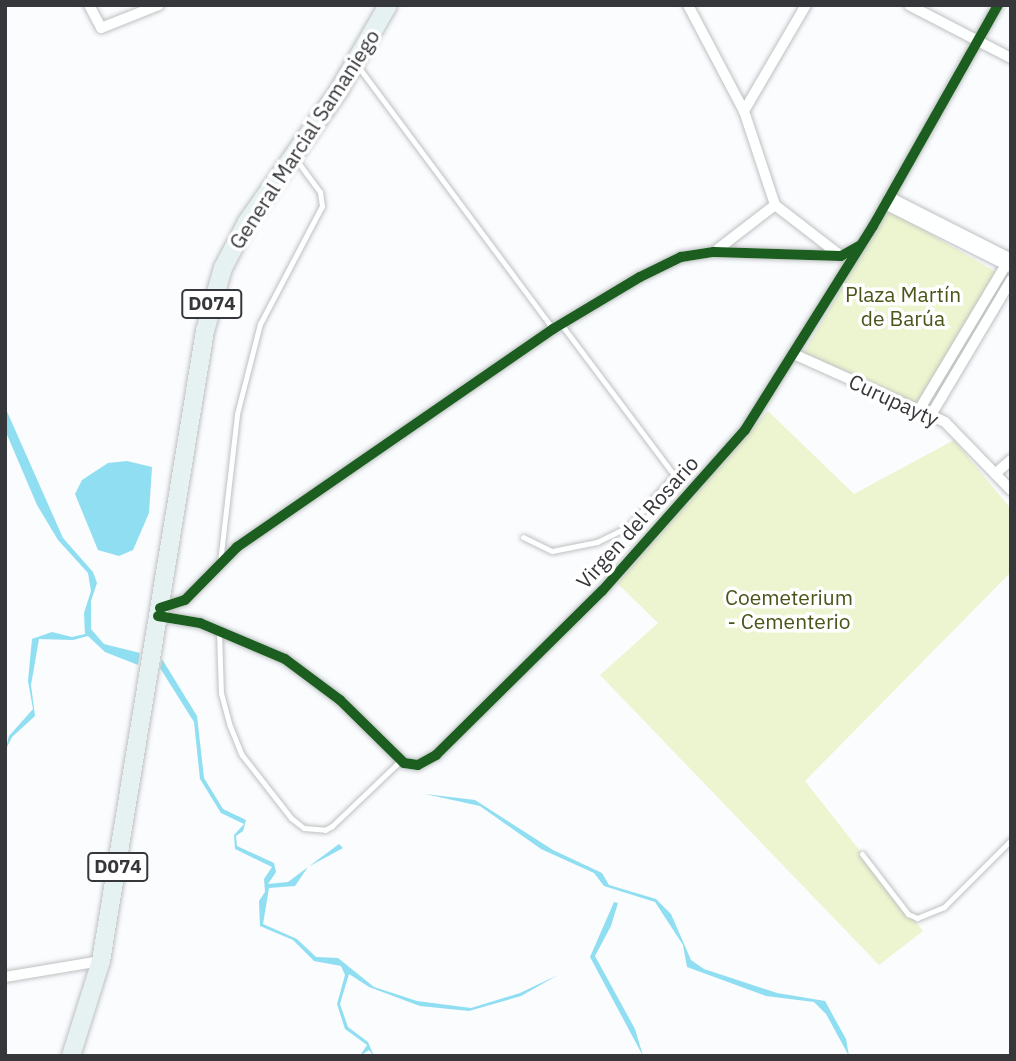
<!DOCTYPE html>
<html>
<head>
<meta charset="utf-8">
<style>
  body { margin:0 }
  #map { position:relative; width:1016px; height:1061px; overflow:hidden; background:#fafcfe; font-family:"IBM Plex Sans",sans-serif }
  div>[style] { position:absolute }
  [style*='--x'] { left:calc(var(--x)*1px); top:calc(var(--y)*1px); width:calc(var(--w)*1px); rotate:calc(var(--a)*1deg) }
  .green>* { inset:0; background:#ecf5cf; transform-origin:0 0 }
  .water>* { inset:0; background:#8fdef1 }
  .roads { filter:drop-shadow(0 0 2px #bfc0c2) drop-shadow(0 0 2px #bfc0c2) }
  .lane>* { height:5px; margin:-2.5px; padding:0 2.5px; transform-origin:2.5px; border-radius:2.5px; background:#feffff }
  .street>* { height:10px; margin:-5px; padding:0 5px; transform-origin:5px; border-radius:5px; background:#feffff }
  .primary>* { height:18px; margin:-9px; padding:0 9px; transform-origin:9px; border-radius:9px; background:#e6f1f1 }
  .cycleway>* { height:10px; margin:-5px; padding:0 5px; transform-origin:5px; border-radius:5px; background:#1b5e20 }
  span { translate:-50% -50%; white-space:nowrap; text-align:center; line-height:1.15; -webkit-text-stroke:7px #fff; paint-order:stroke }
  .shield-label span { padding:2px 5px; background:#fff; border:2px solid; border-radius:5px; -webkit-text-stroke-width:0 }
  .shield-label { font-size:19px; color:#36373a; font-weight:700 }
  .street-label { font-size:21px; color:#36373a }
  .park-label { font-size:21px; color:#4b5419 }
  .frame { position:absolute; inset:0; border:7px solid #36373a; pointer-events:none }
</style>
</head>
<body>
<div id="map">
  <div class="green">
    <i style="left:887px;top:209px;width:127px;height:170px;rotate:30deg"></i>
    <i style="clip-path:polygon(768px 411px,854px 494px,954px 440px,1011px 509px,1011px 572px,805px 781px,923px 931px,879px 965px,600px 675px,658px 623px,617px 583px)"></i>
  </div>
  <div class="water">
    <i style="clip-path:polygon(5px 407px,63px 538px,93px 572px,97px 583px,91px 601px,91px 629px,104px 644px,140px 653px,138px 665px,105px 652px,88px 636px,73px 640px,39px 639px,31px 685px,35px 716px,12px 737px,5px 751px,9px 736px,33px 709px,28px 681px,32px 639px,52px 632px,72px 637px,85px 634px,84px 613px,91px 591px,88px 573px,58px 540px,37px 505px,5px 430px)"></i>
    <i style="clip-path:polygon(127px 461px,152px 467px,149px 513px,133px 550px,119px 556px,98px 550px,75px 494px,82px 480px,108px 463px)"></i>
    <i style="clip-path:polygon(162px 659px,197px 716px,204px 778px,223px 809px,246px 820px,243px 831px,236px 836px,237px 846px,274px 863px,276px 872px,268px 884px,288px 882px,339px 844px,343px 848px,308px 867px,295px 886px,269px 888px,263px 924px,297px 939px,316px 957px,338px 958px,374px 987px,417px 1001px,471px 1008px,520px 993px,558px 975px,521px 996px,469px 1011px,420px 1006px,369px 987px,349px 974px,340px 1004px,348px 1027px,368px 1042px,374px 1056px,369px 1050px,360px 1056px,367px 1045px,345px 1029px,337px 1004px,345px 975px,341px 966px,314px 961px,293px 940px,260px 926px,259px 901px,265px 892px,264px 879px,272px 867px,235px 849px,234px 835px,244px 824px,221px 813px,200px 779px,194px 722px,160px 668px)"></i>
    <i style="clip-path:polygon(425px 794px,475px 800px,553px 850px,602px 873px,609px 885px,656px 899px,671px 914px,691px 960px,704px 969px,777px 993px,825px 1001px,846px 1039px,849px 1056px,826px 1014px,814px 1002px,766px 996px,687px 967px,683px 945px,655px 902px,604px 886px,594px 873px,541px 849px,480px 806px)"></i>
    <i style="clip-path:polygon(614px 902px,618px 903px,611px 926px,595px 956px,635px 1029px,643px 1056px,590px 957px)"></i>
  </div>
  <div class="roads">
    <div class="lane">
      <i style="--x:357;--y:65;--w:329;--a:53.4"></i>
      <i style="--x:523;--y:537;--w:32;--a:26"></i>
      <i style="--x:552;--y:551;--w:46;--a:-11.3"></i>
      <i style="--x:597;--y:542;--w:34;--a:-26"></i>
      <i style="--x:628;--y:527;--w:69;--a:-48.5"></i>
      <i style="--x:674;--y:475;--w:189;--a:-126.8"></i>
      <i style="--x:220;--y:562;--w:149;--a:-83.4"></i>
      <i style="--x:237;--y:414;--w:93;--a:-75.7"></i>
      <i style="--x:260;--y:324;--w:133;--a:-62.3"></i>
      <i style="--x:322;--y:206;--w:14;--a:-98"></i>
      <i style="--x:320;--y:192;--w:42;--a:-126.3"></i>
      <i style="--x:219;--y:631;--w:62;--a:88.2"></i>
      <i style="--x:221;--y:693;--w:34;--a:75"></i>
      <i style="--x:230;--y:726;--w:31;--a:68"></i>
      <i style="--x:242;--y:755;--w:80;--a:52.1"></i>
      <i style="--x:291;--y:818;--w:16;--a:38"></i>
      <i style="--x:304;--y:828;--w:21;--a:5"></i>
      <i style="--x:325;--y:830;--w:8;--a:-30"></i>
      <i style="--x:332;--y:826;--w:95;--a:-43.7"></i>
      <i style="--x:862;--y:854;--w:76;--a:52.5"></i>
      <i style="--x:908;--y:914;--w:10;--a:24"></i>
      <i style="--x:917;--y:918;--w:29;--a:-22"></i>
      <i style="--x:944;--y:907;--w:95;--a:-45"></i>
    </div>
    <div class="street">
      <i style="--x:89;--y:5;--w:26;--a:62"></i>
      <i style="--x:101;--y:28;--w:62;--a:-21.6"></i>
      <i style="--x:688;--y:5;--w:120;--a:62.2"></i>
      <i style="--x:744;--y:111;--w:99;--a:71.7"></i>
      <i style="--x:909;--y:5;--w:115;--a:27.5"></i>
      <i style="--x:744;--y:111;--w:123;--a:-59.7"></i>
      <i style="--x:889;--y:197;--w:137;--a:26.9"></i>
      <i style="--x:885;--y:204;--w:140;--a:26.7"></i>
      <i style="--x:714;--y:252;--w:77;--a:-37.6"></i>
      <i style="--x:775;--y:205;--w:83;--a:37.7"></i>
      <i style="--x:796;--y:355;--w:163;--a:24.2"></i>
      <i style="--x:945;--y:422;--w:95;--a:45.9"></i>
      <i style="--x:919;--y:410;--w:179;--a:-59.1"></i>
      <i style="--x:931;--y:415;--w:157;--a:-59.3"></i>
      <i style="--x:996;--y:473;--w:20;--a:-41"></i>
      <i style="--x:160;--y:608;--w:26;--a:-18"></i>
      <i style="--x:185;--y:600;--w:74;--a:-45.5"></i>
      <i style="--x:237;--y:547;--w:384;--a:-34.6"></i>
      <i style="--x:553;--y:329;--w:101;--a:-30.9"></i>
      <i style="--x:640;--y:277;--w:46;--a:-26"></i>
      <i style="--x:681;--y:257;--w:33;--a:-9"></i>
      <i style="--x:714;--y:252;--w:127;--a:1.8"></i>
      <i style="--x:841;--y:256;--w:18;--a:-27"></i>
      <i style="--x:158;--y:616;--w:43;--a:9.5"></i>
      <i style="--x:200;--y:623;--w:92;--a:23"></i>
      <i style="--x:285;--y:659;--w:69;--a:36.7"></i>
      <i style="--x:340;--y:700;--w:90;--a:44.5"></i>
      <i style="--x:404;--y:763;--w:14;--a:8"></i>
      <i style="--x:418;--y:765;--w:21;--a:-29"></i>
      <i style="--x:436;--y:755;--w:233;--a:-44.7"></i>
      <i style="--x:602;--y:591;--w:215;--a:-48.4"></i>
      <i style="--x:745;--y:430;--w:241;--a:-57.9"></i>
      <i style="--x:873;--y:226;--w:254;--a:-60.5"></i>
      <i style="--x:5;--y:977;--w:97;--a:-9.5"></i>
    </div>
    <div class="primary">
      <i style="--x:71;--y:1056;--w:100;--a:-72.5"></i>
      <i style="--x:101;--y:961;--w:639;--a:-80.63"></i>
      <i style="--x:205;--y:331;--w:66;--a:-74.1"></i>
      <i style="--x:223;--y:268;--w:52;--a:-62.4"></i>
      <i style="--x:247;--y:222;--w:161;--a:-55.1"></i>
      <i style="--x:339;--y:90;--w:98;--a:-60"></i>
    </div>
  </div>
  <div class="cycleway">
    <i style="--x:160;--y:608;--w:26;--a:-18"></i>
    <i style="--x:185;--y:600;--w:74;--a:-45.5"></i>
    <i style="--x:237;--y:547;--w:384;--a:-34.6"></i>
    <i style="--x:553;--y:329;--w:101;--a:-30.9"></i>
    <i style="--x:640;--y:277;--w:46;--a:-26"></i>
    <i style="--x:681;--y:257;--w:33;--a:-9"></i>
    <i style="--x:714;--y:252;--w:127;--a:1.8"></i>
    <i style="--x:841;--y:256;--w:21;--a:-29"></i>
    <i style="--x:158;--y:616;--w:43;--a:9.5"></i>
    <i style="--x:200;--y:623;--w:92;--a:23"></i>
    <i style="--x:285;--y:659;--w:69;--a:36.7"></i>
    <i style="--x:340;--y:700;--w:90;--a:44.5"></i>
    <i style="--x:404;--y:763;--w:14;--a:8"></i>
    <i style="--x:418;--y:765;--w:21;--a:-29"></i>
    <i style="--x:436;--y:755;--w:233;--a:-44.7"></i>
    <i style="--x:602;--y:591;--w:215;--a:-48.4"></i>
    <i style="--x:745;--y:430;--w:241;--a:-57.9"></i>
    <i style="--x:873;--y:226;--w:254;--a:-60.5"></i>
  </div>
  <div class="shield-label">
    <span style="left:212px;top:304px">D074</span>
    <span style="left:118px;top:867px">D074</span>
  </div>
  <div class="street-label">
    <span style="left:304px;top:139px;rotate:-57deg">General Marcial Samaniego</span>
    <span style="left:894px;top:400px;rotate:25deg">Curupayty</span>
    <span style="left:637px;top:522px;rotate:-48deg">Virgen del Rosario</span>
  </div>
  <div class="park-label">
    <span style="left:903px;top:306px">Plaza Martín<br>de Barúa</span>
    <span style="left:789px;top:609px">Coemeterium<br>- Cementerio</span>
  </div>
  <div class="frame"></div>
</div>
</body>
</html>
